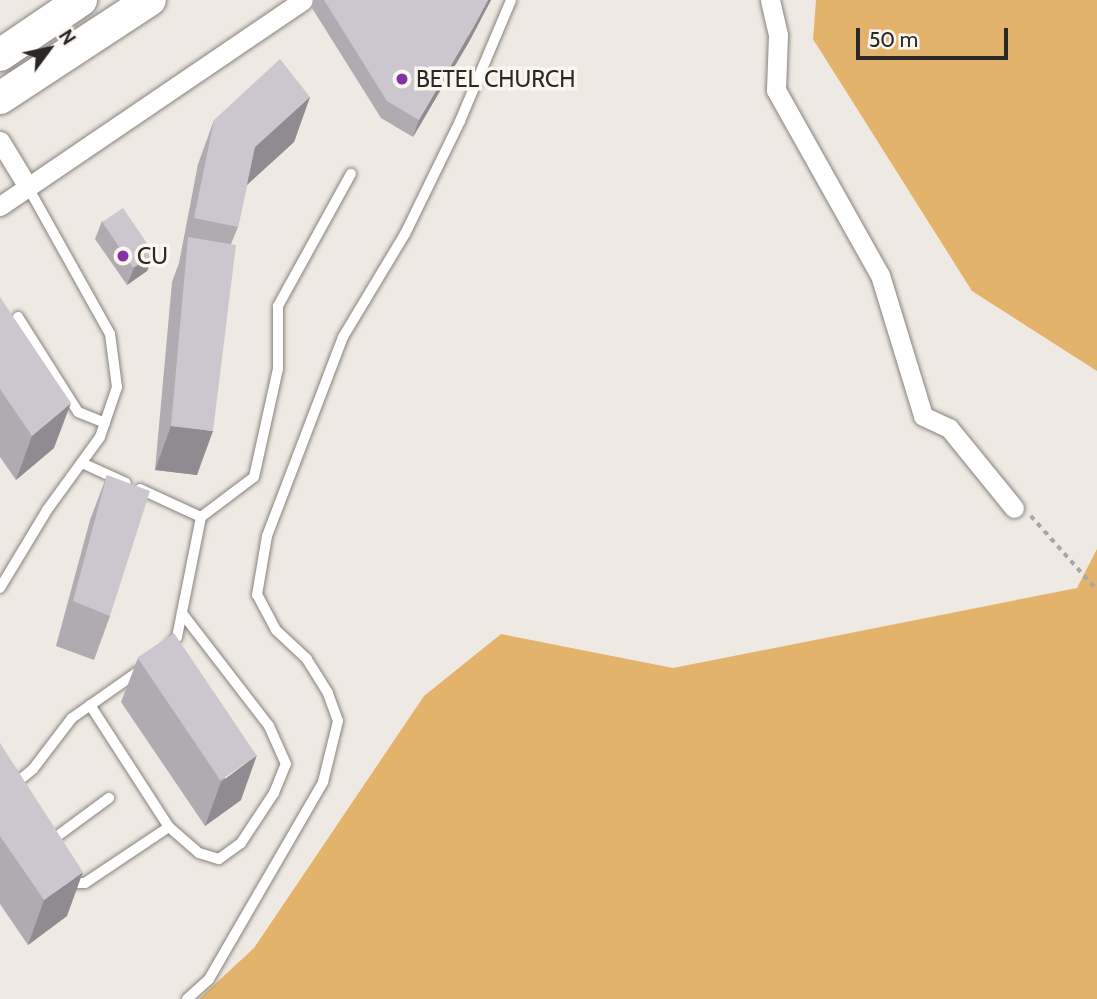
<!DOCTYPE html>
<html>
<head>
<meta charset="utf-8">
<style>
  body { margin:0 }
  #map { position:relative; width:1097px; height:999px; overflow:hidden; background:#eee9e2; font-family:Cabin,sans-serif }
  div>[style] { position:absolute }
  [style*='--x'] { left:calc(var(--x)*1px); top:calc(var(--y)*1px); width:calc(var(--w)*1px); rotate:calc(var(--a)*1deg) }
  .green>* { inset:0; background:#e4b36b }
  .path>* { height:3.5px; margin-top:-1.75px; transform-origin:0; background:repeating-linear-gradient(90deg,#aaa6a1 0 5px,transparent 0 10px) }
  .roads { filter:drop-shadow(0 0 2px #88837d) drop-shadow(0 0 2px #88837d) }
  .service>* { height:10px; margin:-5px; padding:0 5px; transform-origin:5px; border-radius:5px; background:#fff }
  .minor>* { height:19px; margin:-9.5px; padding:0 9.5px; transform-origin:9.5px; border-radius:9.5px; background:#fff }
  .trunk>* { height:32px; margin:-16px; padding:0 16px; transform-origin:16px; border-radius:16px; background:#fff }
  .wall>* { inset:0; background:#afabb1 }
  .shaded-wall>* { inset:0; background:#8f8b90 }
  .building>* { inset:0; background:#ccc7ce; transform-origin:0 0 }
  .dots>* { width:19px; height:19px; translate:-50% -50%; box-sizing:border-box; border:4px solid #fbf6ef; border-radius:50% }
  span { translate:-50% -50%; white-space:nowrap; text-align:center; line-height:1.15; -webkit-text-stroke:7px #fbf6ef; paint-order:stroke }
  .poi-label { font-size:23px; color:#2a2826 }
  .left { translate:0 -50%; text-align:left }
  .north { position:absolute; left:14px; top:14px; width:70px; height:70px; -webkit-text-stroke:5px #fbf6ef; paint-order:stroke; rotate:57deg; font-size:19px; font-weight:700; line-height:28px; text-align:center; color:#2a2826 }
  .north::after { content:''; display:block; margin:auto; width:24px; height:32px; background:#2a2826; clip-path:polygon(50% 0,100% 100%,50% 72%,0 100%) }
  .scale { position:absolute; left:856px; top:28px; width:152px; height:32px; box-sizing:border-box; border:4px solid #2a2826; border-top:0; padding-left:9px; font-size:21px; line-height:24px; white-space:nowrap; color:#2a2826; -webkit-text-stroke:5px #fbf6ef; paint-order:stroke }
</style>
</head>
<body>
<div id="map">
  <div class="green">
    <i style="clip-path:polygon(816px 0,1097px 0,1097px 371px,972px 291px,813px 39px)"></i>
    <i style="clip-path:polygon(1097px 549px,1097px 999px,199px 999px,254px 948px,424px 696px,501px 634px,673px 668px,1077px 588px)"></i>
  </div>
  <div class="path">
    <i style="--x:1031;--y:516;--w:99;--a:48.3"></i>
  </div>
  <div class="roads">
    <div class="service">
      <i style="--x:18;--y:317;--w:112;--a:57.7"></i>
      <i style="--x:78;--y:412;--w:29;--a:22"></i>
      <i style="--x:82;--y:463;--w:48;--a:24.4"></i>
      <i style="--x:140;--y:489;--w:67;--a:24.7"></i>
      <i style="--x:201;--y:517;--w:122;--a:101.3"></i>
      <i style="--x:177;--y:637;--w:12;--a:132"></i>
      <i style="--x:201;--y:517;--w:66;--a:-37"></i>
      <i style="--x:254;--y:477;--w:111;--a:-77.5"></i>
      <i style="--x:278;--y:369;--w:63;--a:-90"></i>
      <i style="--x:278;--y:306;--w:151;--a:-61.1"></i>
      <i style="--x:0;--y:588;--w:91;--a:-58.9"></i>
      <i style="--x:47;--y:510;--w:90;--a:-54"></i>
      <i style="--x:100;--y:437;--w:53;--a:-71.2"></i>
      <i style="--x:117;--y:387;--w:53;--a:-97.5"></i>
      <i style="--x:110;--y:334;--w:168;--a:-119.2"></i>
      <i style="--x:90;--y:705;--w:145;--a:57.1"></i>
      <i style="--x:169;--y:827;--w:40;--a:41"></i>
      <i style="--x:199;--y:853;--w:21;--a:17"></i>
      <i style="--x:219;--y:859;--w:27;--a:-36"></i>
      <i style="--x:241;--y:843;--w:60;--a:-56.6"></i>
      <i style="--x:274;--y:793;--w:31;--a:-68"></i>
      <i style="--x:286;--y:764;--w:42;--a:-114.1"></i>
      <i style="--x:269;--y:726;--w:143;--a:-127.6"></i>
      <i style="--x:0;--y:796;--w:43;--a:-39.3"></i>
      <i style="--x:33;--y:769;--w:64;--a:-52.6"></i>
      <i style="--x:72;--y:718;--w:82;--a:-35"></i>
      <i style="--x:52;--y:840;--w:71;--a:-36.4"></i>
      <i style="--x:68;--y:883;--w:17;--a:0"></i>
      <i style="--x:85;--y:883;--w:101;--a:-33.7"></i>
      <i style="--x:187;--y:999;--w:30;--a:-42"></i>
      <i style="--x:209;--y:979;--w:228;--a:-59.9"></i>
      <i style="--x:323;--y:782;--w:63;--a:-76.2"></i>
      <i style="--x:338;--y:721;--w:30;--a:-110"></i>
      <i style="--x:328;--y:693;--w:40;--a:-122"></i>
      <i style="--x:307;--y:659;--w:42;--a:-136.9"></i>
      <i style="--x:276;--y:630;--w:40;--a:-118"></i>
      <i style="--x:257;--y:595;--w:60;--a:-80.4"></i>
      <i style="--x:267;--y:536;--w:213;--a:-69.1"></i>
      <i style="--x:343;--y:337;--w:120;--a:-59"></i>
      <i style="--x:405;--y:234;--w:126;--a:-64"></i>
      <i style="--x:460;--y:121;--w:131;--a:-67.1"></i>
    </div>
    <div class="minor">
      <i style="--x:770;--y:0;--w:36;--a:77"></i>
      <i style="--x:778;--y:35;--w:55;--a:92.1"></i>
      <i style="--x:776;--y:90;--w:212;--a:60.7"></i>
      <i style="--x:880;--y:275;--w:147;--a:73"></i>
      <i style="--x:923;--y:416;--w:29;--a:25"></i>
      <i style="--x:949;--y:428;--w:103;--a:50.9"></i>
      <i style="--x:0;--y:141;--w:54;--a:58.7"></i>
      <i style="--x:0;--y:206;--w:366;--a:-34.2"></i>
    </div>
    <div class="trunk">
      <i style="--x:0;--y:55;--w:98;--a:-34.2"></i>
      <i style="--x:0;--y:98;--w:179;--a:-33.2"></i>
    </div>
  </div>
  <div class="wall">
    <i style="clip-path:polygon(314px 0,491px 0,470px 40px,413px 137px,381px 118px,312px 8px)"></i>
    <i style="clip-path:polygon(310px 97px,294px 142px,247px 185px,238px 227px,231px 244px,197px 475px,155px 470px,172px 282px,179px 263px,198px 164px,214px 120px)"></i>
    <i style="clip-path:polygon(102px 221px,154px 254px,147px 271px,127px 285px,95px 239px)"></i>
    <i style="clip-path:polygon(0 297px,54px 448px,16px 480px,0 457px)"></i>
    <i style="clip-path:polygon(107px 475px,110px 616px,94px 660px,56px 646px,90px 520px)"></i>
    <i style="clip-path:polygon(138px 658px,241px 800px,205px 826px,121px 702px)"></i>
    <i style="clip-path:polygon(0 743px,67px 916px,28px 945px,0 904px)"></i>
  </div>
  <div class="shaded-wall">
    <i style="clip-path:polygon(488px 0,491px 0,470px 40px,413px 137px,419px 120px)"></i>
    <i style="clip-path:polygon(310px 97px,294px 142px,239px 192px,255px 147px)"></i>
    <i style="clip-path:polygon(154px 254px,147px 271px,127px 285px,134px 268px)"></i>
    <i style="clip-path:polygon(71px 403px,54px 448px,16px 480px,32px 436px)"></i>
    <i style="clip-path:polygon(171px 426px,213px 431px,197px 475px,155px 470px)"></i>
    <i style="clip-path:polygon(257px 755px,241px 800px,205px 826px,221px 782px)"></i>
    <i style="clip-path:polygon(83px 872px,67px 916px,28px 945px,44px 900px)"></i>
  </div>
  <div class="building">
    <i style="clip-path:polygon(324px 0,488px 0,476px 23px,419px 120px,387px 101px)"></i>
    <i style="clip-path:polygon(280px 59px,310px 97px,255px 147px,238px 227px,194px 218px,214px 120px)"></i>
    <i style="left:123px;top:208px;width:55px;height:25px;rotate:56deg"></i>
    <i style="clip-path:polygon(188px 237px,236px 245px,213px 431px,171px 426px)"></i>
    <i style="clip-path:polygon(0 297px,71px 403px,32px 436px,0 389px)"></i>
    <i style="clip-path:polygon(107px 475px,150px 491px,110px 616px,73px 601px)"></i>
    <i style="left:174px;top:633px;width:148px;height:44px;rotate:56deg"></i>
    <i style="clip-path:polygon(0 743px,83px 872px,44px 900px,0 836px)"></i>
  </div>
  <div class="dots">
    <i style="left:402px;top:79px;background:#8332a1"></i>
    <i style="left:123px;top:256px;background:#8332a1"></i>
  </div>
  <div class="poi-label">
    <span class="left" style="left:416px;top:79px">BETEL CHURCH</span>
    <span class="left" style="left:137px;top:256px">CU</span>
  </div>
  <div class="north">N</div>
  <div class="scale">50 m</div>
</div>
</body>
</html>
